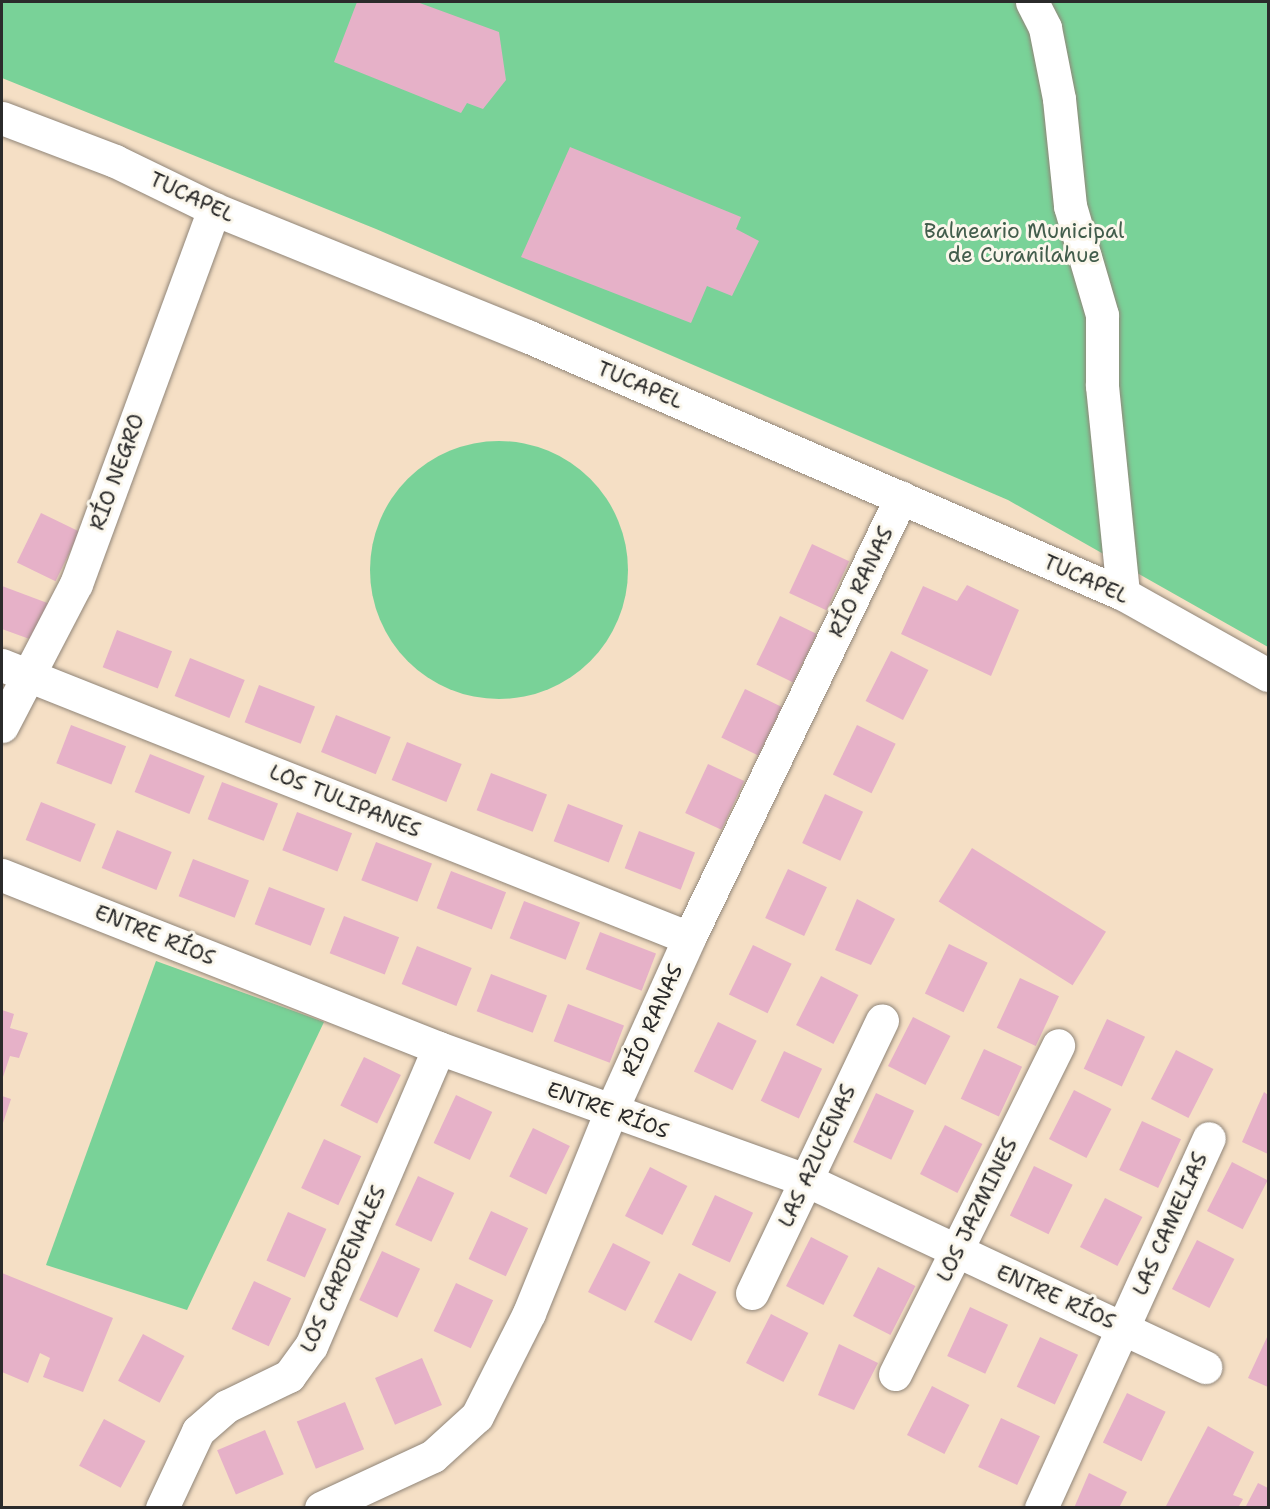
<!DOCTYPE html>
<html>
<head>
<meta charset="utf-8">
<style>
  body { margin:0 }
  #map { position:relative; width:1270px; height:1509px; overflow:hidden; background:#f5dfc5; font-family:"Shantell Sans",sans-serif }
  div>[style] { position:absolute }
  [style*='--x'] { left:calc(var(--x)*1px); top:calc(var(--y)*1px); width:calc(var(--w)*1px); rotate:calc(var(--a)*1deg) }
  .green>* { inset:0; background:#79d298 }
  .round { border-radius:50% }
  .building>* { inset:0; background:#e6b1c8; transform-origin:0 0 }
  .roads { filter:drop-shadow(0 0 2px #908578) drop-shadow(0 0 2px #908578) }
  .minor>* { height:33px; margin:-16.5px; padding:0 16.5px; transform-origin:16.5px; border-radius:16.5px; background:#fff }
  span { translate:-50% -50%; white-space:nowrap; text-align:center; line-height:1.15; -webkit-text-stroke:6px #fbf7ec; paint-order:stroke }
  .street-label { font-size:21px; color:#2b2b2b }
  .park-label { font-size:21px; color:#425d4c }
  .frame { position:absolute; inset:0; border:3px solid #2b2b2b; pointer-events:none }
</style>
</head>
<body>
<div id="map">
  <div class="green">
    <i style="clip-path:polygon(2px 2px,1268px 2px,1268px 647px,1008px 500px,376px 229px,2px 78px)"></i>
    <i class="round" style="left:370px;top:441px;width:258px;height:258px"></i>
    <i style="clip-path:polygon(156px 961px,324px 1022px,187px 1310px,46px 1265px)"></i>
  </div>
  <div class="building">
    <i style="clip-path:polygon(357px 2px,417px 2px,499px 32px,506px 80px,483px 109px,467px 103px,461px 113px,334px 62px)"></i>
    <i style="clip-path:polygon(570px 147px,741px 217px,736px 229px,759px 241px,732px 296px,707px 286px,691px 323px,521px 257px)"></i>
    <i style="left:41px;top:513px;width:43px;height:55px;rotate:26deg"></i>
    <i style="left:812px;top:544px;width:41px;height:54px;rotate:25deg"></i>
    <i style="clip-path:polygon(967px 585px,1019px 610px,991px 676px,901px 634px,923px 586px,957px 601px)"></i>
    <i style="clip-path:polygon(2px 586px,50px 604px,35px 641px,2px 629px)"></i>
    <i style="left:780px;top:616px;width:41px;height:54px;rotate:26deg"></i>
    <i style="left:117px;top:630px;width:59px;height:40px;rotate:21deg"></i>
    <i style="left:891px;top:651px;width:42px;height:56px;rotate:27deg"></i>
    <i style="left:190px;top:658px;width:59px;height:41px;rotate:22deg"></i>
    <i style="left:259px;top:685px;width:60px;height:40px;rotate:21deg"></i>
    <i style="left:745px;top:689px;width:41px;height:54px;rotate:26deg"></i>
    <i style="left:336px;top:715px;width:59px;height:40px;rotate:22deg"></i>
    <i style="left:71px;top:725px;width:59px;height:41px;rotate:21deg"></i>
    <i style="left:857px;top:725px;width:43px;height:55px;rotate:26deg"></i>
    <i style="left:407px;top:742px;width:59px;height:41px;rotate:22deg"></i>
    <i style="left:150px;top:754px;width:59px;height:41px;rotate:22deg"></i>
    <i style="left:708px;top:764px;width:40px;height:54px;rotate:25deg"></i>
    <i style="left:491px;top:773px;width:60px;height:40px;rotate:21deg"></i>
    <i style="left:222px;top:782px;width:60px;height:40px;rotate:21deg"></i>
    <i style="left:825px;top:794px;width:42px;height:54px;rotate:25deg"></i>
    <i style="left:41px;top:802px;width:59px;height:41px;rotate:22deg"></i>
    <i style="left:568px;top:804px;width:59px;height:40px;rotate:21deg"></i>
    <i style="left:297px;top:812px;width:59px;height:41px;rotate:21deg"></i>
    <i style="left:117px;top:830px;width:59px;height:41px;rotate:22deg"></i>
    <i style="left:639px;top:831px;width:60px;height:40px;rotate:21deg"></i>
    <i style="left:376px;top:842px;width:60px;height:41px;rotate:21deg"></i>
    <i style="left:972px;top:848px;width:158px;height:63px;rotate:32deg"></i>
    <i style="left:193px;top:859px;width:60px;height:40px;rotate:21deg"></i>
    <i style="left:788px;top:869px;width:43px;height:54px;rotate:25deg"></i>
    <i style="left:451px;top:871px;width:59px;height:40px;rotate:21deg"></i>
    <i style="left:269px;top:887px;width:60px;height:40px;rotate:21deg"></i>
    <i style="clip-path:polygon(857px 899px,895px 919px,871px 965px,835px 950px)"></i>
    <i style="left:524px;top:901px;width:60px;height:40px;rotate:21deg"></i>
    <i style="left:344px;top:916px;width:59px;height:40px;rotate:21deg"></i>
    <i style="left:600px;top:932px;width:60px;height:40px;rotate:21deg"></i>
    <i style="left:949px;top:944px;width:43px;height:55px;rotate:26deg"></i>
    <i style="left:753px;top:945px;width:43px;height:55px;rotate:26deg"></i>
    <i style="left:417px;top:946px;width:59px;height:41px;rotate:22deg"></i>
    <i style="left:491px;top:974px;width:60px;height:40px;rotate:21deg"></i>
    <i style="left:821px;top:976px;width:42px;height:55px;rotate:27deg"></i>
    <i style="left:1020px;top:978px;width:43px;height:55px;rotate:25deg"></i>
    <i style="left:568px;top:1004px;width:60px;height:40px;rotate:21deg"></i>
    <i style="clip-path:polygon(2px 1010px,14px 1014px,10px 1028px,28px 1033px,19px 1058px,10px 1056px,2px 1080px)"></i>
    <i style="left:913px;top:1017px;width:42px;height:55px;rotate:27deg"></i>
    <i style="left:1107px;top:1019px;width:42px;height:55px;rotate:25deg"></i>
    <i style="left:718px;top:1022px;width:43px;height:55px;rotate:26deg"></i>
    <i style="left:984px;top:1049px;width:42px;height:55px;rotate:25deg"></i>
    <i style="left:1176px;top:1050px;width:42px;height:55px;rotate:27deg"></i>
    <i style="left:784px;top:1051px;width:42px;height:55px;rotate:25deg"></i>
    <i style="left:364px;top:1057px;width:41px;height:54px;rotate:26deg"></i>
    <i style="left:1074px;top:1090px;width:42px;height:55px;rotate:27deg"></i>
    <i style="clip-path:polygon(1264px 1092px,1268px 1095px,1268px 1154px,1242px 1142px)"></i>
    <i style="left:876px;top:1093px;width:42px;height:54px;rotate:25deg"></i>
    <i style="left:456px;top:1095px;width:40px;height:53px;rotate:25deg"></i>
    <i style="clip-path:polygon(2px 1096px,11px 1099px,2px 1126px)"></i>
    <i style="left:1142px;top:1121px;width:43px;height:54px;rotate:25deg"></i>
    <i style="left:945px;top:1125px;width:42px;height:55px;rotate:27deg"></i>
    <i style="left:533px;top:1128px;width:41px;height:54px;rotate:26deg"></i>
    <i style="left:324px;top:1139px;width:41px;height:54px;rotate:25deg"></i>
    <i style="left:1232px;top:1162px;width:40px;height:55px;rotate:27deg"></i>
    <i style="left:1034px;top:1166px;width:43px;height:55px;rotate:26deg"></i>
    <i style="left:650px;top:1167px;width:42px;height:55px;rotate:27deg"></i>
    <i style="left:418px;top:1176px;width:40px;height:54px;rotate:25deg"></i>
    <i style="left:715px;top:1195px;width:42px;height:55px;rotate:25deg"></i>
    <i style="left:1105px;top:1198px;width:42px;height:55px;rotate:27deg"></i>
    <i style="left:491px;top:1211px;width:41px;height:53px;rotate:25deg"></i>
    <i style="left:288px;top:1212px;width:42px;height:53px;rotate:24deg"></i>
    <i style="left:811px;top:1237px;width:42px;height:55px;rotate:27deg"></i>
    <i style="left:1197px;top:1240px;width:42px;height:55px;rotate:27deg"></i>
    <i style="left:613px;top:1243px;width:42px;height:55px;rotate:27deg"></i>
    <i style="left:382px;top:1251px;width:42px;height:54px;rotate:25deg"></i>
    <i style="left:878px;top:1267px;width:42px;height:55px;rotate:27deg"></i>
    <i style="clip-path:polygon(2px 1273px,113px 1318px,83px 1392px,43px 1377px,50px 1358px,40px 1353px,28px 1383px,2px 1372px)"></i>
    <i style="left:679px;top:1273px;width:42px;height:55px;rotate:27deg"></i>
    <i style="left:254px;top:1281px;width:41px;height:53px;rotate:25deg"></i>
    <i style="left:456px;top:1283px;width:41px;height:53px;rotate:25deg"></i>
    <i style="left:970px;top:1307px;width:42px;height:54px;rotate:25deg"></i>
    <i style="left:771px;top:1314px;width:42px;height:55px;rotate:27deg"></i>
    <i style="left:143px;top:1334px;width:47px;height:53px;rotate:28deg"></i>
    <i style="clip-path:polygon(1268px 1335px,1268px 1387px,1248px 1378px)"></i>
    <i style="left:1040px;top:1337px;width:42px;height:55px;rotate:25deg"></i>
    <i style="clip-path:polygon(839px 1344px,878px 1363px,854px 1410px,818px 1395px)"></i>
    <i style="left:422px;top:1358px;width:51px;height:51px;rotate:67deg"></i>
    <i style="left:932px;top:1386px;width:42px;height:55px;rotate:27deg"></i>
    <i style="left:1127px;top:1393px;width:43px;height:55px;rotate:26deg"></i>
    <i style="left:345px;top:1402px;width:51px;height:52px;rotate:68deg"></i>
    <i style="left:1001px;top:1418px;width:43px;height:54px;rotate:25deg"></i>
    <i style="left:104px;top:1419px;width:47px;height:53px;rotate:28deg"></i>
    <i style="clip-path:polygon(1208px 1426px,1254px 1452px,1233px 1495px,1243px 1499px,1238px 1508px,1166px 1506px)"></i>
    <i style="left:265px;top:1430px;width:48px;height:52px;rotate:67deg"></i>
    <i style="clip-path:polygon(1089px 1473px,1127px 1492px,1119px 1508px,1074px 1508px)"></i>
    <i style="clip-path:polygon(1258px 1483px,1268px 1488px,1268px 1508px,1245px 1508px)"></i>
  </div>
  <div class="roads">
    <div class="minor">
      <i style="--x:1032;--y:2;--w:29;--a:63"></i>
      <i style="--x:1045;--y:28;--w:72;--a:78.8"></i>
      <i style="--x:1059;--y:99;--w:108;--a:84.1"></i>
      <i style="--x:1070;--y:206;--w:114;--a:73.6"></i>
      <i style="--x:1102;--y:315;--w:71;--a:90"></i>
      <i style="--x:1102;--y:386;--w:209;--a:84.2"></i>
      <i style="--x:2;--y:118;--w:121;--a:20.8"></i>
      <i style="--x:115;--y:161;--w:110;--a:25.9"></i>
      <i style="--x:214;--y:209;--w:338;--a:22.1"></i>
      <i style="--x:527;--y:336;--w:649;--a:23.41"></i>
      <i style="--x:1123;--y:594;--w:166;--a:29.2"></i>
      <i style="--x:2;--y:665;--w:739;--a:21.67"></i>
      <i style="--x:2;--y:726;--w:160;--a:-62.5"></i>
      <i style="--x:76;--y:584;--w:400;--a:-69.8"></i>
      <i style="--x:2;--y:875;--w:470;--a:21.6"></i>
      <i style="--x:439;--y:1048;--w:390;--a:19.8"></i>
      <i style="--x:806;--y:1180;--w:441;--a:25.1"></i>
      <i style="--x:752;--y:1293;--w:302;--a:-64.5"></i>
      <i style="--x:895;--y:1374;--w:367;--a:-63.6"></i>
      <i style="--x:162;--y:1508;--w:85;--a:-64.9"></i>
      <i style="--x:198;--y:1431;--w:38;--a:-41"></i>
      <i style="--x:227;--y:1406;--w:69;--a:-25.8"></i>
      <i style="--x:289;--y:1376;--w:37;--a:-54"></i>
      <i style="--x:311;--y:1346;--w:324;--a:-66.8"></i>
      <i style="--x:321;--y:1508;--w:123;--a:-24.9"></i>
      <i style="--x:433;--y:1456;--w:59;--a:-42.3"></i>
      <i style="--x:477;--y:1416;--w:115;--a:-63.2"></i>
      <i style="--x:529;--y:1313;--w:218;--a:-67.9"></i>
      <i style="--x:611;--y:1111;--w:190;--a:-65.7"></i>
      <i style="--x:689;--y:938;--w:489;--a:-64.3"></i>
      <i style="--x:1041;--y:1508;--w:406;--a:-65.6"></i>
    </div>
  </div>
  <div class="street-label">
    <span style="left:192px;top:197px;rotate:25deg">TUCAPEL</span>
    <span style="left:640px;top:385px;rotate:23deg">TUCAPEL</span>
    <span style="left:117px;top:472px;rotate:-70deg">RÍO NEGRO</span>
    <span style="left:1086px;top:579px;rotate:24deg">TUCAPEL</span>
    <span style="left:861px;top:582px;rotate:-64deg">RÍO RANAS</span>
    <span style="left:345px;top:801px;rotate:22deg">LOS TULIPANES</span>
    <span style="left:155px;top:935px;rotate:22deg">ENTRE RÍOS</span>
    <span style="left:652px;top:1020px;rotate:-66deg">RÍO RANAS</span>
    <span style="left:608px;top:1110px;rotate:20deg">ENTRE RÍOS</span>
    <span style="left:817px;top:1156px;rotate:-65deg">LAS AZUCENAS</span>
    <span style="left:977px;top:1210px;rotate:-64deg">LOS JAZMINES</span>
    <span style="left:1170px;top:1224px;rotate:-66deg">LAS CAMELIAS</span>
    <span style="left:343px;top:1269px;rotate:-66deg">LOS CARDENALES</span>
    <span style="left:1056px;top:1297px;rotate:24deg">ENTRE RÍOS</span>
  </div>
  <div class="park-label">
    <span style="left:1024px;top:243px">Balneario Municipal<br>de Curanilahue</span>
  </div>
  <div class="frame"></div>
</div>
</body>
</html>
